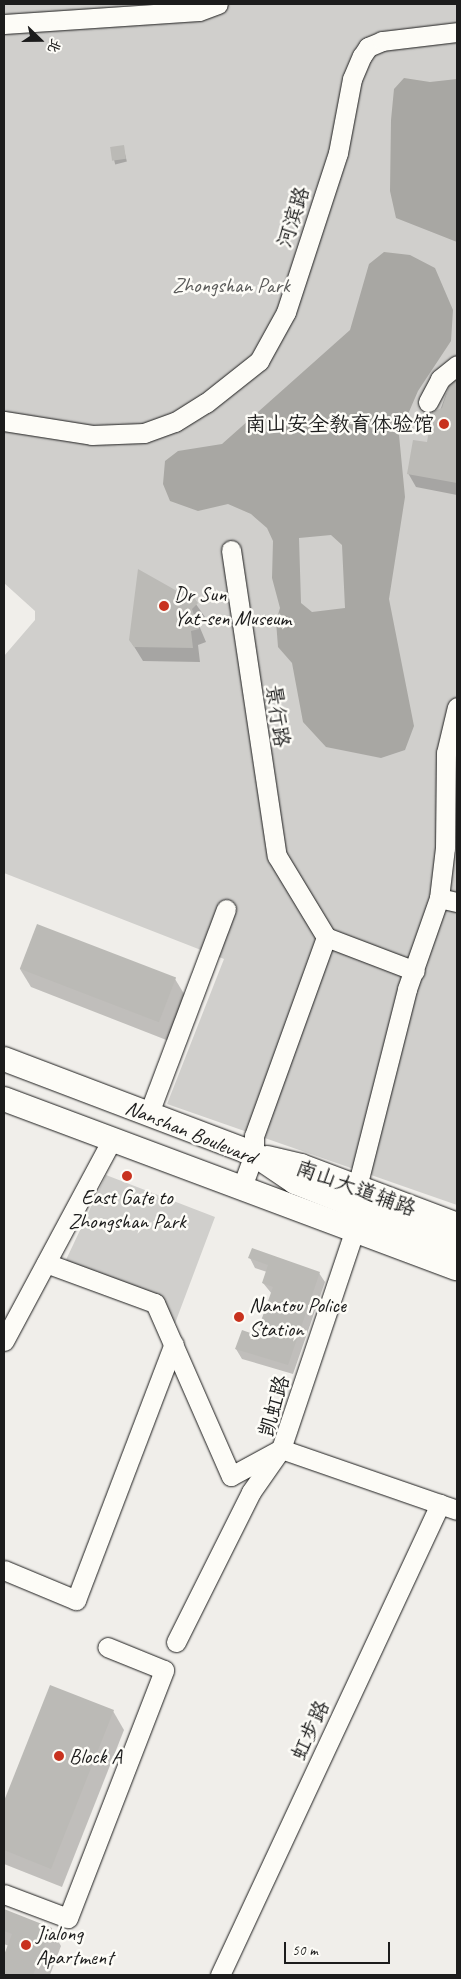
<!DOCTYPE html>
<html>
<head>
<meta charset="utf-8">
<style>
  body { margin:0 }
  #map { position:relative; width:461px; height:1979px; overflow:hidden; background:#f0eeea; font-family:Caveat,"LXGW WenKai TC",sans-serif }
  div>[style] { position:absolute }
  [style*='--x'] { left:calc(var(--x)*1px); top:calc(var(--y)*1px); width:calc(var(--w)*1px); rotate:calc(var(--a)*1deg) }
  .green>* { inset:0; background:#d0cfcc }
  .water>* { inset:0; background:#a8a7a3 }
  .shadow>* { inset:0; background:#0003; transform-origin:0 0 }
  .building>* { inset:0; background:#bbbab6; transform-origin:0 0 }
  .roads { filter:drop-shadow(0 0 1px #1c1c1c) drop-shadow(0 0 1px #1c1c1c) }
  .minor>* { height:19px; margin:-9.5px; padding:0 9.5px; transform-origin:9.5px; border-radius:9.5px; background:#fdfcf7 }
  .major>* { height:24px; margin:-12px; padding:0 12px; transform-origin:12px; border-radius:12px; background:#fdfcf7 }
  .dots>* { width:14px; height:14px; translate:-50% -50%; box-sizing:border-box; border:2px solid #fdfcf7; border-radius:50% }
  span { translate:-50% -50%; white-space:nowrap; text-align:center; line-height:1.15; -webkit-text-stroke:5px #fdfcf7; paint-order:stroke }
  .street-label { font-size:21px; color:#1c1c1c }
  .park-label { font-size:21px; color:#5b5b5a }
  .poi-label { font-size:21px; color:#1c1c1c }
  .right { translate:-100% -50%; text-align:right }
  .left { translate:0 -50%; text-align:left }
  .frame { position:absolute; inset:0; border:5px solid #1c1c1c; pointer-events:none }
  .north { position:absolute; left:15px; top:15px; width:50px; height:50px; -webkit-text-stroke:4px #fdfcf7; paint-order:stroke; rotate:112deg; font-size:14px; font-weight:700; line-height:20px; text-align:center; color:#1c1c1c }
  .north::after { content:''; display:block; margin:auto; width:18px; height:22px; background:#1c1c1c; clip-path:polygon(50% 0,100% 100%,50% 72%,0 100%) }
  .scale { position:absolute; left:284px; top:1942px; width:106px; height:22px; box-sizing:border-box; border:2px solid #1c1c1c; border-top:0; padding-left:6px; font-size:15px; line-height:18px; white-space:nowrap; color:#1c1c1c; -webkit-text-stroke:4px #fdfcf7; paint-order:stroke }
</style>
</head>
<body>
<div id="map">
  <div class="green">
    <i style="clip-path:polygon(4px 4px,457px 4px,457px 1205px,167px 1104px,224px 959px,4px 873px,4px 656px,35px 620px,35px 611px,4px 583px)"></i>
    <i style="clip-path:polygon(106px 1175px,215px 1217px,174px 1326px,160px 1298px,65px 1262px)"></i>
  </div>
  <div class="water">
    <i style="clip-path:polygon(404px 78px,430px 82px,457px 79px,457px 242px,396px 218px,390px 191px,391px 120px,394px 89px)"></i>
    <i style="clip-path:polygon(evenodd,384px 252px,410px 255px,435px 268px,453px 310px,451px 341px,418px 391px,399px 435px,405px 497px,389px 599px,414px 726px,405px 750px,381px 758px,326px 747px,303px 722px,292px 663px,278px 647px,276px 621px,280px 608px,272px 578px,273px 541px,267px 528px,251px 514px,228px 504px,198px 511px,170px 501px,163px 484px,165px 461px,178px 451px,222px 444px,350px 330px,369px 264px,384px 252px,331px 535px,342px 545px,345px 608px,312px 612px,301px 603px,299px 538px,331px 535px)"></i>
  </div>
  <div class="shadow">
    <i style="left:123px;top:146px;width:16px;height:12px;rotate:76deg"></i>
    <i style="clip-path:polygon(456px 382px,457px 382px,457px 495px,416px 487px,408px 473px,428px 444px,446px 394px)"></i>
    <i style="clip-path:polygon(184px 587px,205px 617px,198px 623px,206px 642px,198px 645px,200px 662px,143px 661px,130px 640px)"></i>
    <i style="clip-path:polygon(20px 969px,175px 979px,186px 997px,169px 1041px,31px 987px)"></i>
    <i style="clip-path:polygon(250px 1258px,319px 1273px,325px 1282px,293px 1374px,242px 1359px,236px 1349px,256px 1337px,272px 1294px,263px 1283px,267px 1272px,255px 1268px)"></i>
    <i style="clip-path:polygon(50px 1687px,113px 1711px,124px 1730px,62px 1887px,4px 1864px,4px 1805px)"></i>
    <i style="clip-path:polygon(4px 1910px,51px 1929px,61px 1946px,50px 1975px,4px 1975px,9px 1946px,4px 1944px)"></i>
  </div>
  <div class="building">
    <i style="left:124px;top:145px;width:14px;height:14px;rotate:82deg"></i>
    <i style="clip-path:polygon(457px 379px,457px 483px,407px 474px,413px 440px,427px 442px,432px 412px,442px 408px,449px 386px)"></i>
    <i style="clip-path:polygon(138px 569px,177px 591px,185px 585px,198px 603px,192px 609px,199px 629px,191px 631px,193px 648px,134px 647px,129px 640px)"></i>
    <i style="left:37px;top:924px;width:149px;height:48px;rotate:21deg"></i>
    <i style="clip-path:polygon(252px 1248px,320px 1272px,288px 1365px,235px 1349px,242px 1330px,256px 1335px,273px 1287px,262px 1283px,268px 1265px,248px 1258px)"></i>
    <i style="clip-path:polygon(50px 1685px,114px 1710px,51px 1869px,4px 1850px,4px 1801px)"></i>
    <i style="clip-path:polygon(4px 1909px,52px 1928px,33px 1975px,4px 1975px,4px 1955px,12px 1934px,4px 1931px)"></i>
  </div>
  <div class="roads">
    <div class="minor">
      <i style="--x:4;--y:24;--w:195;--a:-3.8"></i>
      <i style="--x:199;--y:11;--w:20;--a:-20"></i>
      <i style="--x:428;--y:402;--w:26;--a:-62"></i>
      <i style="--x:440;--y:379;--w:22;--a:-39"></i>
      <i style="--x:4;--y:421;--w:89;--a:9"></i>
      <i style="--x:92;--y:435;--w:52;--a:-2.2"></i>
      <i style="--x:144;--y:433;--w:33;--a:-20"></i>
      <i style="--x:175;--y:422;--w:36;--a:-32"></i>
      <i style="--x:206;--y:403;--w:68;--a:-38.4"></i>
      <i style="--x:259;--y:361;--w:56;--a:-61.1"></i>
      <i style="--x:286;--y:312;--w:167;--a:-71.9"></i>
      <i style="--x:338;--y:153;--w:75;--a:-79.3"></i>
      <i style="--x:352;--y:79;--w:25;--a:-67"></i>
      <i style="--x:362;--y:56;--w:11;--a:-56"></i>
      <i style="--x:368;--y:47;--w:15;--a:-23"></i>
      <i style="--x:382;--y:41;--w:76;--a:-6.8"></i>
      <i style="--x:231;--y:550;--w:309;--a:81.5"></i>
      <i style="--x:277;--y:856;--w:95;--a:58.8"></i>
      <i style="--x:326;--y:937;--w:95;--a:20.9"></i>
      <i style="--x:439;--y:898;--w:18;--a:13"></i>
      <i style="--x:149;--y:1113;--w:218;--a:-69.3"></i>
      <i style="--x:242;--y:1187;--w:35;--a:-70"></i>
      <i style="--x:254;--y:1154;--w:18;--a:-90"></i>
      <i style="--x:254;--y:1136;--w:212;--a:-70.1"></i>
      <i style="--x:357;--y:1187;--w:204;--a:-75.8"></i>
      <i style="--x:407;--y:989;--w:96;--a:-70.6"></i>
      <i style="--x:439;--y:898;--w:50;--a:-83.2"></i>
      <i style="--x:445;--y:848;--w:95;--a:-89.4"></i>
      <i style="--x:446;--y:753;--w:47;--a:-76.6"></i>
      <i style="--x:355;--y:1229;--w:232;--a:108.6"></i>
      <i style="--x:281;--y:1449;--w:186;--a:19.1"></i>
      <i style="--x:46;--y:1263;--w:116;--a:20.2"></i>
      <i style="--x:155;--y:1303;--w:189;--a:66.3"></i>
      <i style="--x:231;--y:1476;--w:57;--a:-28.4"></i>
      <i style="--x:4;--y:1341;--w:228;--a:-61.8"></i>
      <i style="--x:4;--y:1570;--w:78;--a:22.6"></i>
      <i style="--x:76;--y:1600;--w:274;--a:-69.1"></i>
      <i style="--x:176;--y:1642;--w:168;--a:-63.4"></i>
      <i style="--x:251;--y:1492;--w:49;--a:-55"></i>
      <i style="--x:4;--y:1894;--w:68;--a:20.6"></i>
      <i style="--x:68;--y:1918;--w:266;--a:-68.8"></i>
      <i style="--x:164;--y:1670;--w:61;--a:-158"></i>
      <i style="--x:220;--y:1975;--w:520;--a:-64.96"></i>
    </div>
    <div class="major">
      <i style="--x:4;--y:1059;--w:267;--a:20.8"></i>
      <i style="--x:254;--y:1154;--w:50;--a:34.3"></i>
      <i style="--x:295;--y:1182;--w:174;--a:21.6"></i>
      <i style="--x:4;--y:1099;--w:483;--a:20.5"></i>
      <i style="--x:267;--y:1158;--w:35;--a:13"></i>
      <i style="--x:301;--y:1166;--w:167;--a:20.7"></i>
    </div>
  </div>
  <div class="dots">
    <i style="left:444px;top:424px;background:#c8321e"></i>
    <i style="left:164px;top:606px;background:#c8321e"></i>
    <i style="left:127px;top:1176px;background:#c8321e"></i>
    <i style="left:239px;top:1317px;background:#c8321e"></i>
    <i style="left:59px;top:1756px;background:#c8321e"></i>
    <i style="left:26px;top:1945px;background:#c8321e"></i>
  </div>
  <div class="street-label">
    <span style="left:293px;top:217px;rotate:-72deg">河滨路</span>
    <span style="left:278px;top:716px;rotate:82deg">景行路</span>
    <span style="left:191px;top:1132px;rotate:22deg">Nanshan Boulevard</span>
    <span style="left:356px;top:1188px;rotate:20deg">南山大道辅路</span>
    <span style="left:274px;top:1406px;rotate:-74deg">凯虹路</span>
    <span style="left:310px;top:1730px;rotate:-65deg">虹步路</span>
  </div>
  <div class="park-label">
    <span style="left:231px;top:285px">Zhongshan Park</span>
  </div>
  <div class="poi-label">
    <span class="right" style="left:434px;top:424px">南山安全教育体验馆</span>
    <span class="left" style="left:174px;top:606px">Dr Sun<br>Yat-sen Museum</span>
    <span style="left:127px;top:1209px">East Gate to<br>Zhongshan Park</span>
    <span class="left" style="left:249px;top:1317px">Nantou Police<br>Station</span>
    <span class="left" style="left:69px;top:1756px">Block A</span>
    <span class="left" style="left:36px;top:1945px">Jialong<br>Apartment</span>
  </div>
  <div class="frame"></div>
  <div class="north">北</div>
  <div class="scale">50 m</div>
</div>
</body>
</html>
